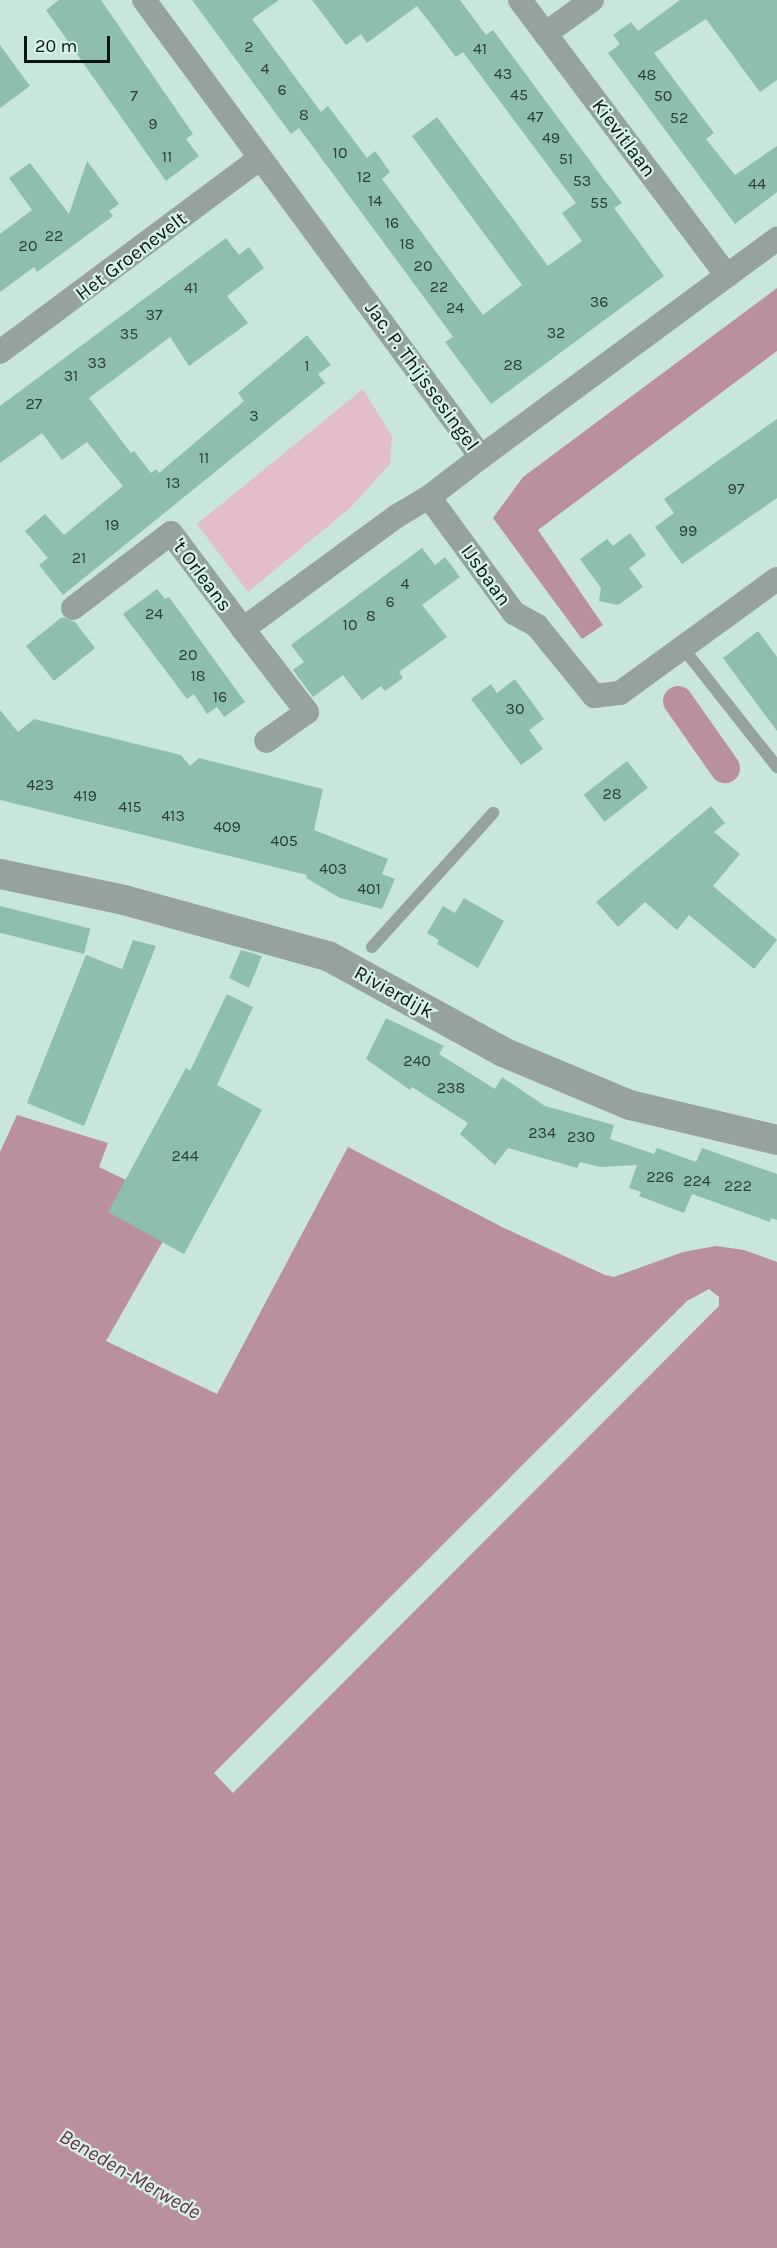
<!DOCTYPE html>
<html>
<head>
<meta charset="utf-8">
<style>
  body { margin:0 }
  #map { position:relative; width:777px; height:2248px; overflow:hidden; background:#c9e6db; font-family:Karla,sans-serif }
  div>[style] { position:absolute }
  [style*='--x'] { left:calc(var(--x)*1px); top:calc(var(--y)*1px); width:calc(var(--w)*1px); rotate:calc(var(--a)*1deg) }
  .green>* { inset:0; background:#e3bdca }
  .water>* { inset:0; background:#ba8f9e }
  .pier>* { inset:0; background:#c9e6db }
  .canal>* { height:30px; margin:-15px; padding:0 15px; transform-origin:15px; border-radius:15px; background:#ba8f9e }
  .building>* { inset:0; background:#8ebeac; transform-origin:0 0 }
  .service>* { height:12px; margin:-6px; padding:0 6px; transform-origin:6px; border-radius:6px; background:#96a29d }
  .minor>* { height:24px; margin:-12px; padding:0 12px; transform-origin:12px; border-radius:12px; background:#96a29d }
  .tertiary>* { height:30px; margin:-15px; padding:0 15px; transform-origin:15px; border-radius:15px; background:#96a29d }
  span { translate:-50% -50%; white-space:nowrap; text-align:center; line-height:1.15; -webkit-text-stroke:4.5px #d6f3e8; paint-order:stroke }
  .number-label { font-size:16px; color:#2a3e36 }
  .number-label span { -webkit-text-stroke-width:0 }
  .street-label { font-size:20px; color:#09130f }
  .water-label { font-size:21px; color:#6a3149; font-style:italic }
  .scale { position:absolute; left:24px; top:36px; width:86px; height:27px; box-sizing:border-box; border:3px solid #09130f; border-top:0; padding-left:8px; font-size:18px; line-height:21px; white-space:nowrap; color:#09130f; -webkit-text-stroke:4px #d6f3e8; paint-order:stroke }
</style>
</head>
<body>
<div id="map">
  <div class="green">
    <i style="clip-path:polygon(363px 389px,392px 436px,390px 464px,350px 508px,248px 592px,197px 524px)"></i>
  </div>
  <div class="water">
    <i style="clip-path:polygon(777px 288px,777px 351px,538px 530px,603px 625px,582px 639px,493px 518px,523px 477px)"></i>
    <i style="clip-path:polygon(17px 1115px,108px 1143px,99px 1167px,128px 1181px,163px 1241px,106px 1341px,217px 1394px,348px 1147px,504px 1228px,605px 1275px,614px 1277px,683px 1252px,716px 1246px,744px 1250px,777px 1262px,777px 2248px,0 2248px,0 1152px)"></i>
  </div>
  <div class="pier">
    <i style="clip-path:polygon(709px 1289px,719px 1297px,719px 1306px,233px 1793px,214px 1773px,687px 1301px)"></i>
  </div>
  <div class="canal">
    <i style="--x:678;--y:701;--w:82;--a:55"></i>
  </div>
  <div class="building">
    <i style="clip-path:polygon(59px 0,101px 0,193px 134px,186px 139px,199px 156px,166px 181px,46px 10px)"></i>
    <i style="clip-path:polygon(192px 0,279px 0,252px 19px,321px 112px,328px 106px,367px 158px,375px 151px,390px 172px,382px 179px,483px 315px,522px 285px,412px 136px,437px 117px,548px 266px,582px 241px,562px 213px,576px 203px,463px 52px,456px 57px,417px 6px,367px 43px,361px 34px,346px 45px,312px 0,460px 0,486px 35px,493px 30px,605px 181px,622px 203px,614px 208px,664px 276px,491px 404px,445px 342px,453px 337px,432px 308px,299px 128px,291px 134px)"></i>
    <i style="clip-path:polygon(680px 0,777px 0,777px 80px,760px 92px,706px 19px,654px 53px,714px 133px,706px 139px,735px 175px,777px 146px,777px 192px,735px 224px,608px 53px,620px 44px,613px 35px,631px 22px,638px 31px)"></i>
    <i style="clip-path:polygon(0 45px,30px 86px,0 108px)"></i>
    <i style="clip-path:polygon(87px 161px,119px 204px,109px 211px,113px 216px,37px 272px,34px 267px,0 292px,0 234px,32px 210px,9px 178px,30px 163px,69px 214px)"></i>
    <i style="clip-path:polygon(226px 238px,239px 255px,249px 247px,264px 268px,227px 296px,248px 323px,189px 366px,170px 337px,89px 398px,131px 453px,134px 451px,151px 473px,156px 469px,159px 473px,244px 401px,238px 393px,307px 335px,331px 365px,318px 374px,325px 383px,63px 595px,39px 565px,48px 558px,25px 531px,45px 514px,64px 535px,123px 486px,87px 442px,62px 460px,42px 433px,0 463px,0 406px)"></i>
    <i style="clip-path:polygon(777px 419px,777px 498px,682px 564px,655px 527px,674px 513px,664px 499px)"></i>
    <i style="clip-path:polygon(630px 533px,646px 555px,629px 568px,643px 587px,618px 605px,599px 601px,601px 588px,580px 559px,607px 539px,613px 546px)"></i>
    <i style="clip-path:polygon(422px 548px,435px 565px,445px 557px,460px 577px,422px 605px,447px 637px,399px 672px,403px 678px,385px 691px,381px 686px,362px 700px,343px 675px,313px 697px,293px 670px,304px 662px,291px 645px)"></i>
    <i style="clip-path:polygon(157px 589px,165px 599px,169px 597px,245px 702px,224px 717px,217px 707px,207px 714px,194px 694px,187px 699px,123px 614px)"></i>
    <i style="clip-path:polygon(62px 617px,75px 622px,95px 648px,54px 681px,26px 646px)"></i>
    <i style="clip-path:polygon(758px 631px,777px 657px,777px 731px,723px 658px)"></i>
    <i style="clip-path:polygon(515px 679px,544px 719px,529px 730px,543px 749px,521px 765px,471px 699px,491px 684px,497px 693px)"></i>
    <i style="clip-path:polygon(0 710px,18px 732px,34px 719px,181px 755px,190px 766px,199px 758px,323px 789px,314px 830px,388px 859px,382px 874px,395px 879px,382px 909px,340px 898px,306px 878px,307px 875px,0 800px)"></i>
    <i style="left:627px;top:761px;width:34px;height:55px;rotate:52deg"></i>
    <i style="clip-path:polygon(711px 806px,725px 823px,714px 832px,740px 854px,713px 886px,777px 940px,754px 969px,689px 915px,677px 930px,645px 902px,618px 927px,596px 902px)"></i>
    <i style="clip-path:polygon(464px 898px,504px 921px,478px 968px,437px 944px,439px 940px,427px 933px,443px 906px,455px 913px)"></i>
    <i style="left:0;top:906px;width:93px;height:26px;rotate:14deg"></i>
    <i style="clip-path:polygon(133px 940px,156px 946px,84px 1126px,27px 1103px,86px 955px,122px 969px)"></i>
    <i style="clip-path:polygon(241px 950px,262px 956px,249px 988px,229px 978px)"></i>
    <i style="clip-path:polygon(227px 994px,253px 1007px,217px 1085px,262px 1110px,184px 1254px,108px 1212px,186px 1068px,190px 1071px)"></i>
    <i style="clip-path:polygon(386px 1018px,444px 1046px,439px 1054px,495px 1089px,502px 1077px,545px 1106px,614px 1125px,610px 1139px,654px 1154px,657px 1148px,696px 1162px,702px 1148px,777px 1174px,777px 1220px,771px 1218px,770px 1222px,692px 1194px,684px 1213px,639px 1196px,641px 1192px,629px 1188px,637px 1165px,600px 1167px,580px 1162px,577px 1168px,508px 1148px,495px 1165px,460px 1134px,468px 1123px,412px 1087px,410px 1090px,366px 1059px)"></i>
  </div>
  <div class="service">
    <i style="--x:683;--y:648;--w:152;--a:51.7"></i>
    <i style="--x:372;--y:947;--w:181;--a:-47.9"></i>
  </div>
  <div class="minor">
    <i style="--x:144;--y:0;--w:568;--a:53.59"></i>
    <i style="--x:481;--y:457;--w:368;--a:-36.4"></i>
    <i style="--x:520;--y:0;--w:345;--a:53.1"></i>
    <i style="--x:545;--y:34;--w:58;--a:-35.9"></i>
    <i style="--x:0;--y:352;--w:324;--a:-36.7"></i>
    <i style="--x:481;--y:457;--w:66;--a:142.4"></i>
    <i style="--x:429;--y:497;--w:144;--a:53.8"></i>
    <i style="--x:514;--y:613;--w:26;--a:29"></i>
    <i style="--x:537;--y:626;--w:90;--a:50.8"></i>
    <i style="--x:594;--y:696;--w:26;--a:-7"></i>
    <i style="--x:620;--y:693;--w:194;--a:-36"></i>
    <i style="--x:73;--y:608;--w:123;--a:-37.4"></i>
    <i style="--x:171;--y:533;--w:120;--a:53.1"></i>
    <i style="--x:243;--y:629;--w:191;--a:-36.3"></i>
    <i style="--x:397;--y:516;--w:37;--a:-31"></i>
    <i style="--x:243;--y:629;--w:105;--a:52.4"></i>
    <i style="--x:307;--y:712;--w:50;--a:144.7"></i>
  </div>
  <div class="tertiary">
    <i style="--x:0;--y:874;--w:127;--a:11.8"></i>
    <i style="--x:124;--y:900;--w:212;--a:15.4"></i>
    <i style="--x:328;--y:956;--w:200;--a:28.7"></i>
    <i style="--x:503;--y:1052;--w:138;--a:22.7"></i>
    <i style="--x:630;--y:1105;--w:151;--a:13.4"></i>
  </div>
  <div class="number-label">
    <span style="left:249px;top:47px">2</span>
    <span style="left:480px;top:49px">41</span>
    <span style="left:265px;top:69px">4</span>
    <span style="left:503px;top:74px">43</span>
    <span style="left:647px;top:75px">48</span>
    <span style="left:282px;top:90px">6</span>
    <span style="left:519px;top:95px">45</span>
    <span style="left:134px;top:96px">7</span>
    <span style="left:663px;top:96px">50</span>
    <span style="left:304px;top:115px">8</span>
    <span style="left:535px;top:117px">47</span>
    <span style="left:679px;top:118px">52</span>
    <span style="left:153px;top:124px">9</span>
    <span style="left:551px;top:138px">49</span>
    <span style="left:340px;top:153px">10</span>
    <span style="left:167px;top:157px">11</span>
    <span style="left:566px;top:159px">51</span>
    <span style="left:364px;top:177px">12</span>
    <span style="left:582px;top:181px">53</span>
    <span style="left:757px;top:184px">44</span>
    <span style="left:375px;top:201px">14</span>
    <span style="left:599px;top:203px">55</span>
    <span style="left:392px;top:223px">16</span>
    <span style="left:54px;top:236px">22</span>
    <span style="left:407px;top:244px">18</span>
    <span style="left:28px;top:246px">20</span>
    <span style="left:423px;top:266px">20</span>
    <span style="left:439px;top:287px">22</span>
    <span style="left:191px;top:288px">41</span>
    <span style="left:599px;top:302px">36</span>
    <span style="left:455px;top:308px">24</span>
    <span style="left:154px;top:315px">37</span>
    <span style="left:556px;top:333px">32</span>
    <span style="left:129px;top:334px">35</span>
    <span style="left:97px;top:363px">33</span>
    <span style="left:513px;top:365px">28</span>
    <span style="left:307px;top:366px">1</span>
    <span style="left:71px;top:376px">31</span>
    <span style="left:34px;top:404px">27</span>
    <span style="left:254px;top:416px">3</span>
    <span style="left:204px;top:458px">11</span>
    <span style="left:173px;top:483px">13</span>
    <span style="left:736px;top:489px">97</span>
    <span style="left:112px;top:525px">19</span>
    <span style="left:688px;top:531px">99</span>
    <span style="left:79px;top:558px">21</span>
    <span style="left:405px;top:584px">4</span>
    <span style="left:390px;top:602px">6</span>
    <span style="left:154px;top:614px">24</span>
    <span style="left:371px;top:616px">8</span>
    <span style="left:350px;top:625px">10</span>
    <span style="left:188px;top:655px">20</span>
    <span style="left:198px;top:676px">18</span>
    <span style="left:220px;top:697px">16</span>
    <span style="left:515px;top:709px">30</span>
    <span style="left:40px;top:785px">423</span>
    <span style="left:612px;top:794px">28</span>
    <span style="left:85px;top:796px">419</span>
    <span style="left:130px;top:807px">415</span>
    <span style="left:173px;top:816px">413</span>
    <span style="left:227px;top:827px">409</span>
    <span style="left:284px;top:841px">405</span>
    <span style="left:333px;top:869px">403</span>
    <span style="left:369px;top:889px">401</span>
    <span style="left:417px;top:1061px">240</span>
    <span style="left:451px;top:1088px">238</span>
    <span style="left:542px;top:1133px">234</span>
    <span style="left:581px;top:1137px">230</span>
    <span style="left:185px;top:1156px">244</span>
    <span style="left:660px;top:1177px">226</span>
    <span style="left:697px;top:1181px">224</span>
    <span style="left:738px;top:1186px">222</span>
  </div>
  <div class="street-label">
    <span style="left:624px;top:138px;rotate:53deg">Kievitlaan</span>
    <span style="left:131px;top:256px;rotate:-37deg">Het Groenevelt</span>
    <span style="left:422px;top:376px;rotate:54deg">Jac. P. Thijssesingel</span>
    <span style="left:202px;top:575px;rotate:53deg">'t Orleans</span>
    <span style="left:486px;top:575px;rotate:54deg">IJsbaan</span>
    <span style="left:394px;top:992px;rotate:29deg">Rivierdijk</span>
  </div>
  <div class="water-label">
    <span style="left:130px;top:2174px;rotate:30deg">Beneden-Merwede</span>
  </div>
  <div class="scale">20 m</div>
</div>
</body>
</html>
